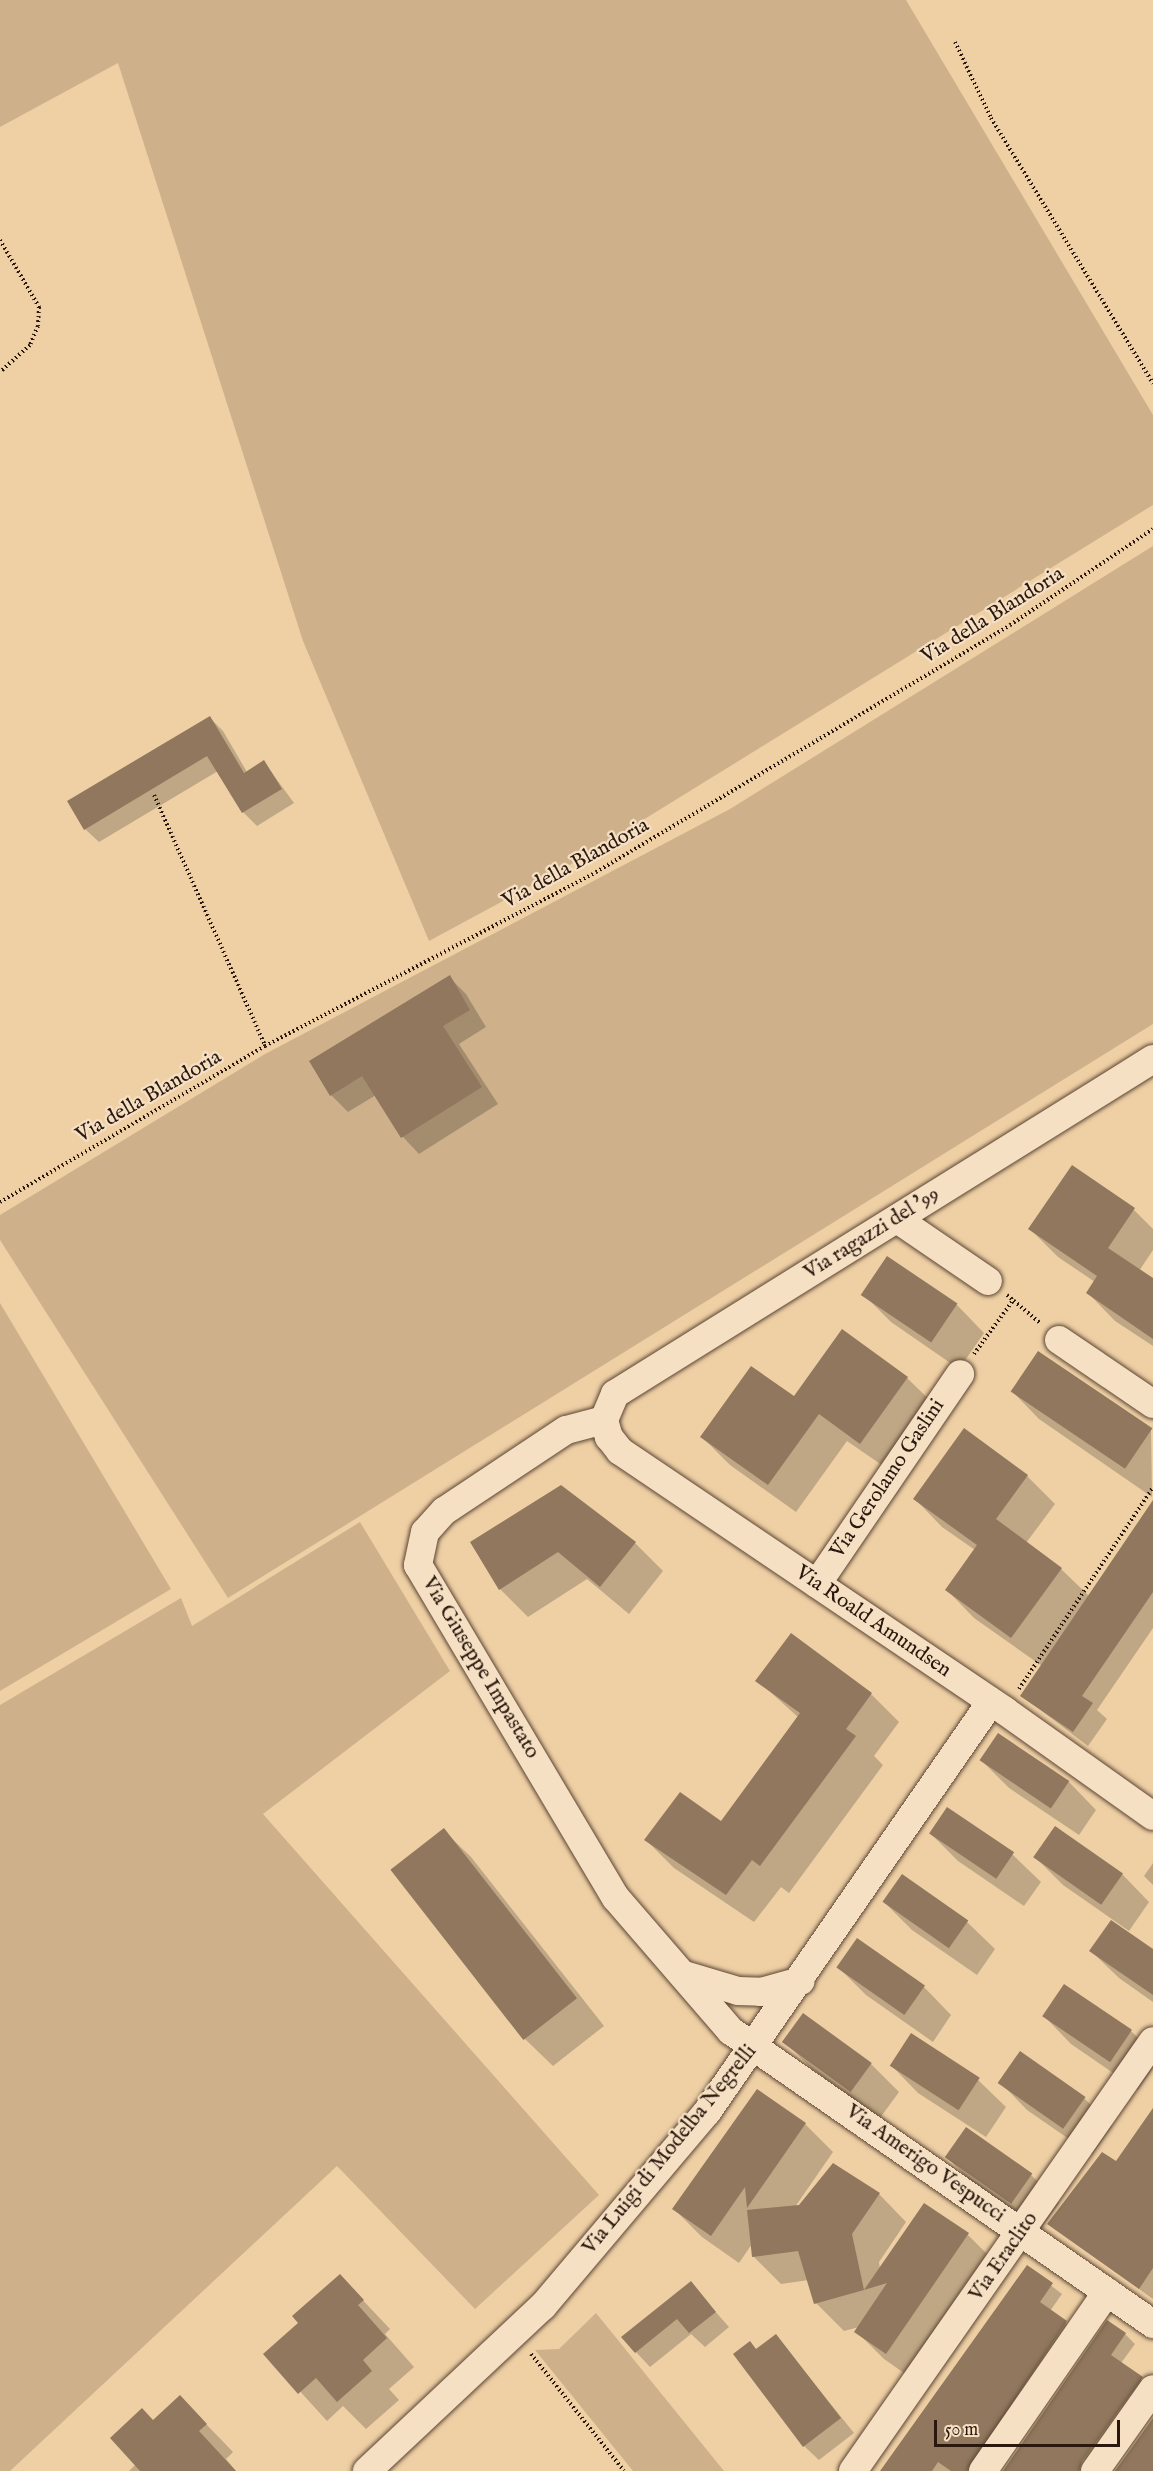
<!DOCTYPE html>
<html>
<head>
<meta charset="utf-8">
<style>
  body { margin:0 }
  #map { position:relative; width:1153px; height:2471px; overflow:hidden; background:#efd0a5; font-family:"IM FELL English",serif }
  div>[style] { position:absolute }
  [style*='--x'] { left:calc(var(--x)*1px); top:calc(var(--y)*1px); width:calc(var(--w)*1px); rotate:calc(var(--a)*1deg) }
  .green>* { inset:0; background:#ceb18b }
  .shadow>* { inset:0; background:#0003 }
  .building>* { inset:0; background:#90775d; transform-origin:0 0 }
  .path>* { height:4px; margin-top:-2px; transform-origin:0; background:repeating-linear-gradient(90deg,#2a170e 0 1.5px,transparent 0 4.5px) }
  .roads { filter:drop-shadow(0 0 2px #5b4534) drop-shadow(0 0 2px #5b4534) }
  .minor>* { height:28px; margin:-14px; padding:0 14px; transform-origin:14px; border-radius:14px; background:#f5e0c4 }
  span { translate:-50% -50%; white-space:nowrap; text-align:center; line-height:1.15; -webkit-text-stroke:4.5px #f5e0c4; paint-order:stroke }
  .street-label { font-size:21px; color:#2a170e }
  .scale { position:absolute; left:934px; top:2420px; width:186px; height:27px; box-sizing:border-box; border:3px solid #2a170e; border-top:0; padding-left:8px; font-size:18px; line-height:21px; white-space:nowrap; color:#2a170e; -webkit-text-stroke:4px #f5e0c4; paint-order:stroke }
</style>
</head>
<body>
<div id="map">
  <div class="green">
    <i style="clip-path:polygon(0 0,906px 0,1153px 415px,1153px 505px,575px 862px,429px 941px,303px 641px,118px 63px,0 127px)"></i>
    <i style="clip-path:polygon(1153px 546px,1153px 1024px,228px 1598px,0 1240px,0 1215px,265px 1054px,730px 809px)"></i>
    <i style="clip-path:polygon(0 1303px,171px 1589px,0 1691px)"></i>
    <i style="clip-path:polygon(360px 1522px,450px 1671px,263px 1814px,599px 2195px,475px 2309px,337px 2166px,10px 2471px,0 2471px,0 1705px,181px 1598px,192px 1626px)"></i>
    <i style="clip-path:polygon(596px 2313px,724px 2471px,633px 2471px,535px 2350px,559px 2349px)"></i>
  </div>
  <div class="shadow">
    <i style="clip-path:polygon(210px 718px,223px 731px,247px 772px,264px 762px,294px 803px,257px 826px,243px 812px,218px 771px,99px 842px,85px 829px)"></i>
    <i style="clip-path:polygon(449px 977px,466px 994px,486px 1027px,459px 1044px,498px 1104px,419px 1154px,403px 1137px,376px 1095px,348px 1112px,331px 1095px)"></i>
    <i style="clip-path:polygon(1134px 1210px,1153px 1229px,1153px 1250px,1139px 1271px,1153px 1280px,1153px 1346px,1115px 1321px,1088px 1293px,1095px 1282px,1058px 1257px,1030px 1229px)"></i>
    <i style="clip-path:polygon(888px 1258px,957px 1305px,984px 1333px,959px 1369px,891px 1322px,863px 1294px)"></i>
    <i style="clip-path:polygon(907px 1378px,935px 1405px,889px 1470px,847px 1441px,796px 1512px,730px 1465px,702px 1437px,794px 1398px)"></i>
    <i style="clip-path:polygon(1012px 1391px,1151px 1430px,1152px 1497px,1039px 1419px)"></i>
    <i style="clip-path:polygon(1027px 1476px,1055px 1504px,1026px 1543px,1061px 1569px,1089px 1596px,1153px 1509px,1153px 1628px,1097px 1710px,1107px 1719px,1088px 1746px,1022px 1696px,1042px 1666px,974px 1618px,947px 1590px,975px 1550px,942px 1527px,915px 1499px)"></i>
    <i style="clip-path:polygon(472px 1543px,635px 1543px,663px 1571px,629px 1614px,587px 1579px,528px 1617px,500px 1589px)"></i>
    <i style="clip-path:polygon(791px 1635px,872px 1695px,899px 1722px,874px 1756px,883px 1765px,789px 1893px,781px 1887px,754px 1922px,674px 1868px,646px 1840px,721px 1823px,799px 1718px,757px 1680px)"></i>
    <i style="clip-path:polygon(998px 1735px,1069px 1782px,1096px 1810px,1079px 1835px,1009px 1788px,981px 1760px)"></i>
    <i style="clip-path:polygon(947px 1809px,1013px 1855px,1041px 1882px,1024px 1906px,958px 1861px,930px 1833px)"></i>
    <i style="clip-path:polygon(443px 1830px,471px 1857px,604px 2026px,553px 2066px,525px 2039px)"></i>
    <i style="clip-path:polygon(1035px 1857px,1122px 1874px,1149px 1902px,1129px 1931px,1063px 1885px)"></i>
    <i style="clip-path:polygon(1153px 1863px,1153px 1885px,1144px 1876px)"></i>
    <i style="clip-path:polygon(884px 1902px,967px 1922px,995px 1949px,977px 1975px,912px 1930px)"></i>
    <i style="clip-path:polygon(1091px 1951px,1153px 1951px,1153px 2002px,1119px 1978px)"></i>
    <i style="clip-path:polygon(838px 1967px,924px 1987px,951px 2015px,933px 2042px,866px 1995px)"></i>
    <i style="clip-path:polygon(1065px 1986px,1132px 2032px,1153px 2053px,1153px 2068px,1138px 2090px,1071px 2044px,1044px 2016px)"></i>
    <i style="clip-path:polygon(911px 2035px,978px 2080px,1006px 2107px,986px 2137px,918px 2093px,891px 2065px)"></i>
    <i style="clip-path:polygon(784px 2041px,871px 2064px,899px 2092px,880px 2118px,812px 2069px)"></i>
    <i style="clip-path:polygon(1020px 2054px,1084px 2098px,1112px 2126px,1092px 2155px,1027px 2110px,1000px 2082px)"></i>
    <i style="clip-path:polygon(758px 2091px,805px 2124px,833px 2152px,795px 2207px,879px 2194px,906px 2222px,879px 2262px,880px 2269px,968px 2235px,995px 2262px,914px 2380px,884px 2359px,856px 2331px,859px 2327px,844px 2331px,816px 2303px,809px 2280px,781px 2284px,753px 2256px,752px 2244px,739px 2263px,702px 2237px,674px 2209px)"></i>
    <i style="clip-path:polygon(1153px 2111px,1153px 2299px,1049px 2224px,1116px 2163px)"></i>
    <i style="clip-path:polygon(947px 2157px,1031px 2175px,1059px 2203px,1040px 2230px,974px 2185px)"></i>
    <i style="clip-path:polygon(1027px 2267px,1062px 2294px,1050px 2311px,1076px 2331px,979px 2471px,881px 2471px)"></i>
    <i style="clip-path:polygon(340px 2276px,390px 2329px,385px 2334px,414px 2367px,389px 2389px,399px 2400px,366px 2429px,343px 2406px,327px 2421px,266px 2354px,300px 2324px)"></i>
    <i style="clip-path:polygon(690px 2283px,729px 2327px,705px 2347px,691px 2334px,650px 2367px,636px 2352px)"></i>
    <i style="clip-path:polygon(1125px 2334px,1135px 2344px,1121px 2363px,1151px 2388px,1091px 2471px,1005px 2471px)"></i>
    <i style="clip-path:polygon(776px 2336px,854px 2433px,819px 2460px,804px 2446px,757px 2350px)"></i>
    <i style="clip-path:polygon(180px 2397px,233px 2452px,226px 2459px,236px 2471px,129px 2471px,136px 2464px,154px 2422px)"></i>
  </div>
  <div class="building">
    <i style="clip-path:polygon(210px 716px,244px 773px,264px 760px,282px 789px,242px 813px,207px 756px,84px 830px,67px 801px)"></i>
    <i style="clip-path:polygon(450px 975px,470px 1010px,443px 1026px,482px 1087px,401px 1138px,362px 1076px,330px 1096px,309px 1061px)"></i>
    <i style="clip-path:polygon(1072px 1165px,1135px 1208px,1108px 1248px,1153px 1278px,1153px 1339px,1086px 1293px,1097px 1276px,1028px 1229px)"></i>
    <i style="left:887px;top:1256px;width:85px;height:47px;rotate:34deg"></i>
    <i style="clip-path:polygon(842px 1329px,908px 1377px,860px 1444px,819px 1414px,768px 1485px,700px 1437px,751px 1366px,794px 1396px)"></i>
    <i style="left:1038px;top:1351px;width:138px;height:49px;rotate:34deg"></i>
    <i style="clip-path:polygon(964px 1428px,1028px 1475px,996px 1519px,1062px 1568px,1011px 1638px,945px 1590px,977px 1545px,913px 1499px)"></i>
    <i style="clip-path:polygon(561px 1485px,636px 1542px,600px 1587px,558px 1552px,499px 1590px,470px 1542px)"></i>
    <i style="clip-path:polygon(1153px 1500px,1153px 1592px,1082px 1696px,1093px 1703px,1073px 1732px,1020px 1696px)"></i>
    <i style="clip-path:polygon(791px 1633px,872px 1693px,846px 1729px,856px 1736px,760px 1866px,752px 1860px,726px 1895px,644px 1840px,680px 1792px,721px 1821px,800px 1713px,755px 1681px)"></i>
    <i style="left:998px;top:1733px;width:86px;height:33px;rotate:34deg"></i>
    <i style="left:947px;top:1807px;width:81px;height:32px;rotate:34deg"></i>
    <i style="left:1055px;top:1826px;width:83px;height:38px;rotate:35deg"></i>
    <i style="left:444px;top:1828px;width:216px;height:68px;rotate:52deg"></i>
    <i style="left:902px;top:1874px;width:81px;height:34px;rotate:35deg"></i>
    <i style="clip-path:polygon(1111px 1920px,1153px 1949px,1153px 1995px,1089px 1951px)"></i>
    <i style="left:857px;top:1938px;width:83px;height:36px;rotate:35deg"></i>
    <i style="left:1064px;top:1984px;width:82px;height:39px;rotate:34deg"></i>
    <i style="left:803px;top:2013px;width:85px;height:36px;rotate:36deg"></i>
    <i style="left:911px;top:2033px;width:82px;height:39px;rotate:33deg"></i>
    <i style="left:1020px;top:2051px;width:80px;height:39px;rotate:35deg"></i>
    <i style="clip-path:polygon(757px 2089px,806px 2123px,747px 2208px,745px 2187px,711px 2236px,672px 2209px)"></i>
    <i style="clip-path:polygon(1153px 2108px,1153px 2268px,1139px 2289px,1047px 2224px,1102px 2152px,1116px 2161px)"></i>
    <i style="left:966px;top:2127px;width:81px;height:37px;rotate:35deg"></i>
    <i style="clip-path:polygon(833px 2163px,880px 2193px,852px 2234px,864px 2290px,814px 2304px,798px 2251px,752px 2257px,747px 2210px,799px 2205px)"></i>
    <i style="clip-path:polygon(924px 2203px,969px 2233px,886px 2354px,854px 2332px,887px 2283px,864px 2290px)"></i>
    <i style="clip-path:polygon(1027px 2265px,1053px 2283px,1040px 2302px,1067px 2321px,967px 2471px,951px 2471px,938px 2462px,932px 2471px,880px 2471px)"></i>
    <i style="clip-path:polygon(340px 2274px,364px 2300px,358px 2305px,387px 2338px,363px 2360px,372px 2371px,337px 2402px,316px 2378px,298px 2394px,263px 2354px,298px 2323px,292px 2316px)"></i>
    <i style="clip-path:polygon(691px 2281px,716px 2312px,689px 2333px,677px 2319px,635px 2353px,621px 2337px)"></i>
    <i style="clip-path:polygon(1107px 2320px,1126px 2333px,1111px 2355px,1143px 2377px,1082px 2461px,1079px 2471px,1003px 2471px)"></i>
    <i style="clip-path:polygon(776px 2334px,841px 2418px,803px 2447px,733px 2354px,750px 2341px,756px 2349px)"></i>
    <i style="clip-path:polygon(180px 2395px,207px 2424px,199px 2431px,236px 2471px,140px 2471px,110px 2438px,142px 2408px,153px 2420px)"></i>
    <i style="clip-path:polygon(1153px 2418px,1153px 2471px,1115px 2471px)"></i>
  </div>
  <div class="path">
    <i style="--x:955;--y:42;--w:84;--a:64.7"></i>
    <i style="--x:991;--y:118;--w:311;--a:58.6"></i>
    <i style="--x:0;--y:240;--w:78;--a:59.8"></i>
    <i style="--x:39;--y:307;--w:19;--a:93"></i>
    <i style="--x:38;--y:326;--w:21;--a:113"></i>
    <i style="--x:30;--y:345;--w:40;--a:138"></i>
    <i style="--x:154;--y:795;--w:274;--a:66.1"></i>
    <i style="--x:0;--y:1202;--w:308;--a:-30.5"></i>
    <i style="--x:265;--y:1046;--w:374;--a:-27.7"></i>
    <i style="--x:596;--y:872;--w:482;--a:-30.8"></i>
    <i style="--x:1010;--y:625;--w:172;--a:-33.9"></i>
    <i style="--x:1007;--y:1295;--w:43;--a:40.3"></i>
    <i style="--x:974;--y:1354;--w:68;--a:-54"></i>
    <i style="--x:1019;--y:1689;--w:242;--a:-56.4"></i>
    <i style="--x:531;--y:2354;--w:149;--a:51.5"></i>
  </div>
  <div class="roads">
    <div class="minor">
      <i style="--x:1153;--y:1059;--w:634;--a:148.09"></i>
      <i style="--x:615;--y:1394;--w:28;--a:113"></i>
      <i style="--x:604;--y:1420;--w:18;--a:74"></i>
      <i style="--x:609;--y:1437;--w:18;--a:52"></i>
      <i style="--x:620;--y:1451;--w:465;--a:34"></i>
      <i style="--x:1005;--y:1711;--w:181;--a:35.4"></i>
      <i style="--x:897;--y:1219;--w:110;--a:34.3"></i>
      <i style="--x:1059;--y:1340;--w:114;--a:34.2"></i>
      <i style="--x:604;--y:1420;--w:39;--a:165"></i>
      <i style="--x:566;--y:1430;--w:146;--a:146.4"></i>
      <i style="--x:444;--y:1511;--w:28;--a:132"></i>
      <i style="--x:425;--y:1532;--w:34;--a:102"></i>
      <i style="--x:418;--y:1565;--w:387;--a:59.3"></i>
      <i style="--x:616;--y:1898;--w:176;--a:49.2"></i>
      <i style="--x:731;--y:2031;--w:514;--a:34.77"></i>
      <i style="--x:817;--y:1584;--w:254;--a:-55.7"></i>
      <i style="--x:684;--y:1975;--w:56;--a:16.5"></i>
      <i style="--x:738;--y:1991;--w:23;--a:2"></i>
      <i style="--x:761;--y:1992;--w:41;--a:-15.4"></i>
      <i style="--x:367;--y:2471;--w:241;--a:-43.2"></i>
      <i style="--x:543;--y:2306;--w:254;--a:-49.8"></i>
      <i style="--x:707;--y:2112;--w:499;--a:-55.3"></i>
      <i style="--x:853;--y:2471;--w:524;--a:-55.1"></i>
      <i style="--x:983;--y:2471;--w:218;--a:-55.3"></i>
      <i style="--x:1095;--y:2471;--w:100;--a:-54.7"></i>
    </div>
  </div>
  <div class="street-label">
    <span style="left:993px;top:616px;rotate:-32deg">Via della Blandoria</span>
    <span style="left:576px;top:864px;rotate:-29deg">Via della Blandoria</span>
    <span style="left:149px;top:1097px;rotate:-30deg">Via della Blandoria</span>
    <span style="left:872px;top:1234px;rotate:-32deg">Via ragazzi del '99</span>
    <span style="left:888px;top:1479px;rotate:-56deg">Via Gerolamo Gaslini</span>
    <span style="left:873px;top:1622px;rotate:34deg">Via Roald Amundsen</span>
    <span style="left:480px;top:1668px;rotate:59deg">Via Giuseppe Impastato</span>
    <span style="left:670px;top:2150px;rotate:-51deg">Via Luigi di Modelba Negrelli</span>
    <span style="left:925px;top:2164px;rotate:35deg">Via Amerigo Vespucci</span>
    <span style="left:1004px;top:2257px;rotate:-55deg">Via Eraclito</span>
  </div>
  <div class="scale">50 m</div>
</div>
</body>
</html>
